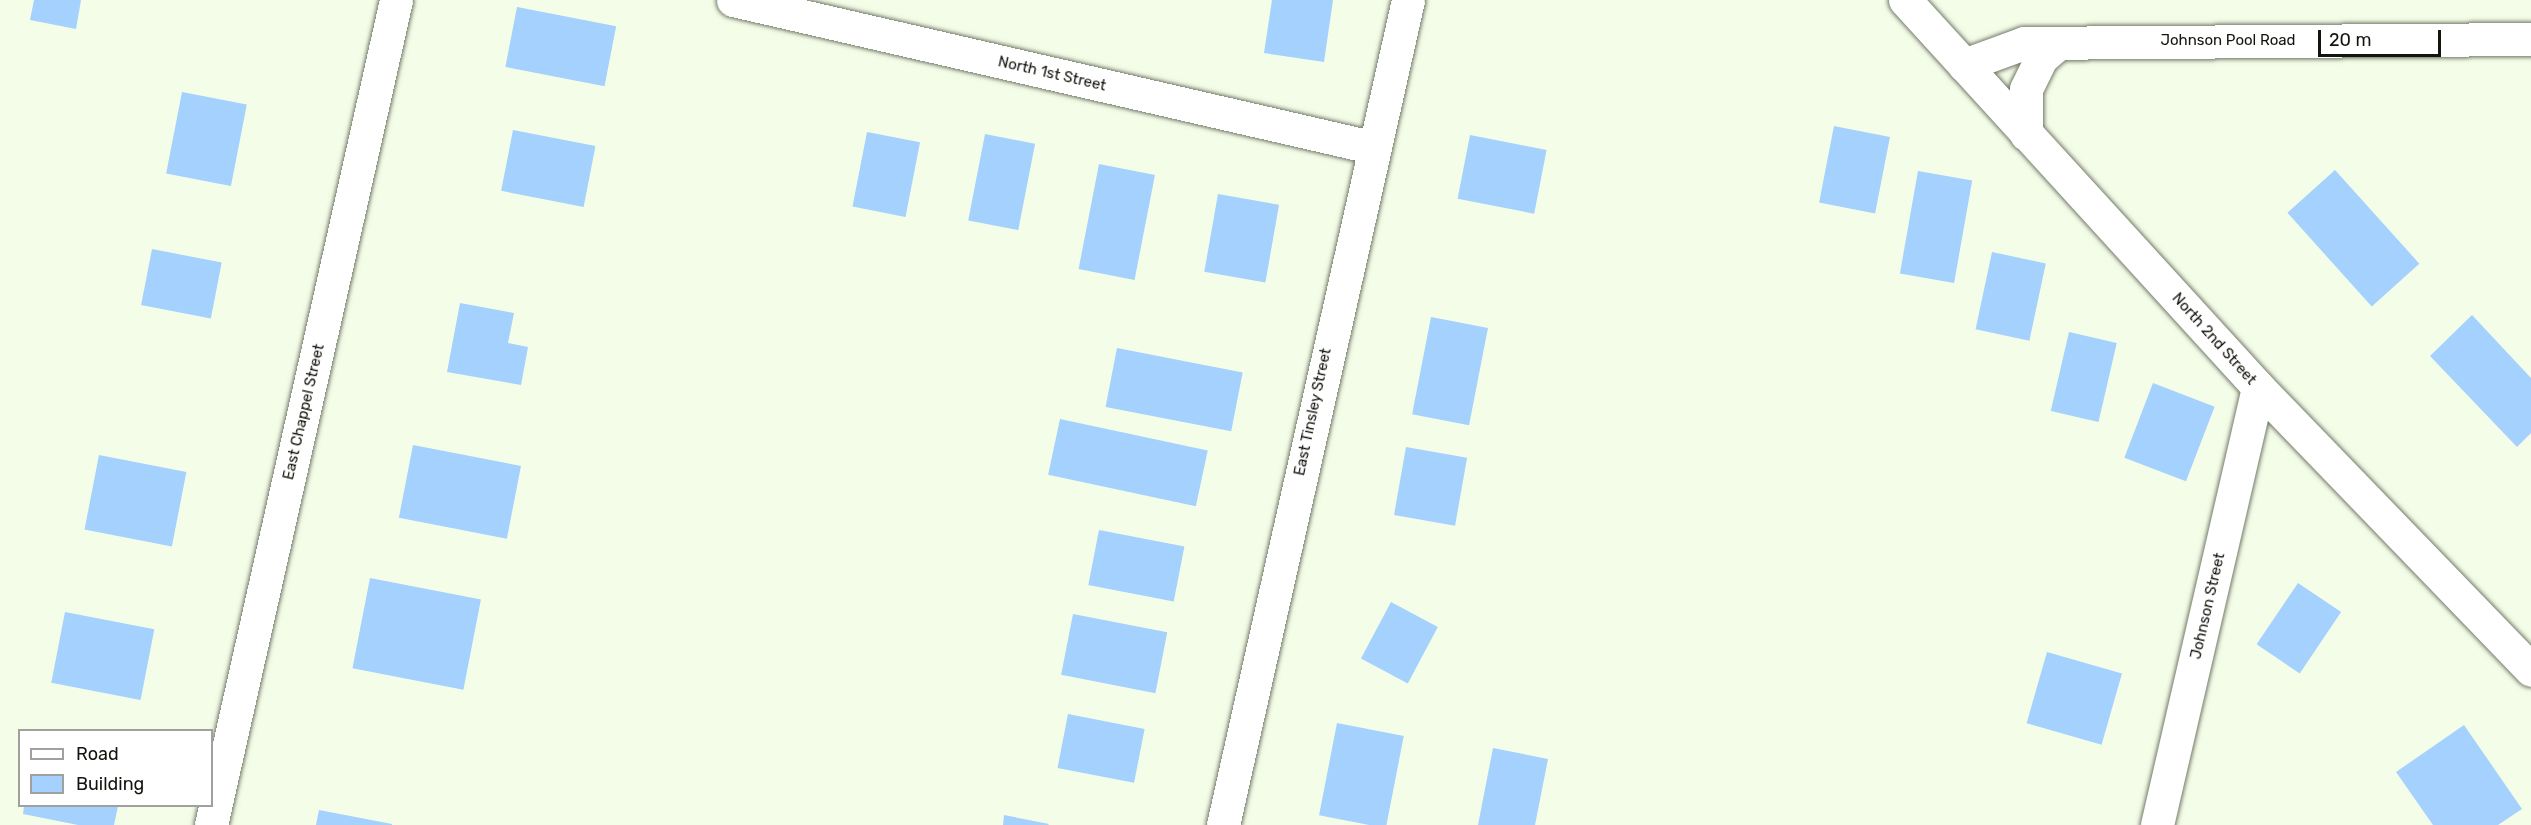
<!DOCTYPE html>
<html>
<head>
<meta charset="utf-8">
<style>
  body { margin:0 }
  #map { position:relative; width:2531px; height:825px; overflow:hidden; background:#f4fde8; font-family:Rubik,sans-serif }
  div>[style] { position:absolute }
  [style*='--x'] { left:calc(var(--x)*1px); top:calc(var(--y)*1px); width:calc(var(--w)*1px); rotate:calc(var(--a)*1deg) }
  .building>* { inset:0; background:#a4d1fd; transform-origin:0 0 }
  .roads { filter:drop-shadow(0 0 2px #737b69) drop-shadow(0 0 2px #737b69) }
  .minor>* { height:33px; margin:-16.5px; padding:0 16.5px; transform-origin:16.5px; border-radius:16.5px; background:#fff }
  span { translate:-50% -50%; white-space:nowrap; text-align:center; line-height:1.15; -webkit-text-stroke:4.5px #fff; paint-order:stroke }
  .street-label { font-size:15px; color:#12150e }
  .legend { position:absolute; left:18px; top:729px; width:195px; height:78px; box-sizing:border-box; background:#fff; border:2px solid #a0a19f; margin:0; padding:8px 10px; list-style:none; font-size:18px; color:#12150e }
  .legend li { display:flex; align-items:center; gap:12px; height:30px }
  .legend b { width:30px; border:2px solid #a0a19f }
  .scale { position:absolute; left:2318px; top:30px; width:123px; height:27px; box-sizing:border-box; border:3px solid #12150e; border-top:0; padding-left:8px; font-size:18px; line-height:21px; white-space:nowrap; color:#12150e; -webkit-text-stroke:4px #fff; paint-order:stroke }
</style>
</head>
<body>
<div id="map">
  <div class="building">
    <i style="clip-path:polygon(34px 0,81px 0,76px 29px,30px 20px)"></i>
    <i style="clip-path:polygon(1272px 0,1333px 0,1324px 62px,1264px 53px)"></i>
    <i style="left:517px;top:7px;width:101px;height:61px;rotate:11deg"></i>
    <i style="left:182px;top:92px;width:66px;height:83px;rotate:11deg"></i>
    <i style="left:1834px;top:126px;width:57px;height:78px;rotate:11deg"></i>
    <i style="left:513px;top:130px;width:84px;height:62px;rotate:11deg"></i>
    <i style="left:867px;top:132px;width:54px;height:76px;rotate:11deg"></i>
    <i style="left:985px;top:134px;width:51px;height:88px;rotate:11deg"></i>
    <i style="left:1470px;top:135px;width:78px;height:65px;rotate:11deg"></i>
    <i style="left:1099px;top:164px;width:57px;height:107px;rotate:11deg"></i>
    <i style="left:2335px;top:170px;width:126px;height:64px;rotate:48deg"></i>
    <i style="left:1918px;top:171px;width:55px;height:104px;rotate:10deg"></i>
    <i style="left:1218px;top:194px;width:62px;height:79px;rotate:10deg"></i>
    <i style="left:152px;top:249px;width:71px;height:57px;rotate:11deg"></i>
    <i style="left:1992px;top:252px;width:55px;height:79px;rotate:12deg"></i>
    <i style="clip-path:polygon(460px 303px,514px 313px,508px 343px,528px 347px,521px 385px,447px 372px)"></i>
    <i style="clip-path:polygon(2472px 315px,2531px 378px,2531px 433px,2517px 447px,2430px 356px)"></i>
    <i style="left:1431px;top:317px;width:58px;height:99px;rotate:11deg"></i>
    <i style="left:2069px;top:332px;width:49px;height:81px;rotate:13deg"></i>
    <i style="left:1117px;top:348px;width:128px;height:60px;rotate:11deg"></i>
    <i style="left:2153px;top:383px;width:66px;height:80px;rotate:21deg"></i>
    <i style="left:1060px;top:419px;width:151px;height:57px;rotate:12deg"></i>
    <i style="left:413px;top:445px;width:110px;height:74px;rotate:11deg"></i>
    <i style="left:1406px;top:447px;width:62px;height:69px;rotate:10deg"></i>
    <i style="left:99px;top:455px;width:89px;height:76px;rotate:11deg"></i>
    <i style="left:1099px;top:530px;width:87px;height:56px;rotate:11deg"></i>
    <i style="left:370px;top:578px;width:113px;height:92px;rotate:11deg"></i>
    <i style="left:2298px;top:583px;width:52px;height:74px;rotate:34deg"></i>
    <i style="left:1391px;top:602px;width:53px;height:64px;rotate:28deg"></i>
    <i style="left:65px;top:612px;width:91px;height:72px;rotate:11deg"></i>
    <i style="left:1073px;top:614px;width:96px;height:62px;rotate:11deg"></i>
    <i style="left:2047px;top:652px;width:78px;height:74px;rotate:16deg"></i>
    <i style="left:1068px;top:714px;width:78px;height:55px;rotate:11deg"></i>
    <i style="left:1337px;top:723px;width:68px;height:94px;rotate:11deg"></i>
    <i style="clip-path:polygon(2464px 725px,2522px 809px,2498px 825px,2433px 825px,2396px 772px)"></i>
    <i style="clip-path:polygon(1493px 748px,1548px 759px,1535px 825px,1478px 825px)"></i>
    <i style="clip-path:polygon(24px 806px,118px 806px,114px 825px,78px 825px,23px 814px)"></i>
    <i style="clip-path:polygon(319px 810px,392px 824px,392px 825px,316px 825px)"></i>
    <i style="clip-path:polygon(1004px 815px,1049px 824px,1048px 825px,1003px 825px)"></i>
  </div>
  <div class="roads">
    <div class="minor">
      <i style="--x:733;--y:0;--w:655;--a:12.97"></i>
      <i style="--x:1905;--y:0;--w:524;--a:47.63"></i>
      <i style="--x:2258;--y:387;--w:393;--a:46"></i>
      <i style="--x:1964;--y:65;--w:64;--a:-20.1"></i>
      <i style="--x:2024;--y:43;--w:507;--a:-0.45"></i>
      <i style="--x:2026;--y:134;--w:45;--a:-90"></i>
      <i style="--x:2026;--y:89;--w:34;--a:-64"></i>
      <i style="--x:2041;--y:58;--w:23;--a:-40"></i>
      <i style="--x:211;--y:825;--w:845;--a:-77.36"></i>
      <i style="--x:1223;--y:825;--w:845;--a:-77.36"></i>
      <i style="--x:2157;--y:825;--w:449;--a:-77"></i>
    </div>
  </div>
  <div class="street-label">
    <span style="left:2228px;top:41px">Johnson Pool Road</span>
    <span style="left:1052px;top:74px;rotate:13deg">North 1st Street</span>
    <span style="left:2214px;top:339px;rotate:48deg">North 2nd Street</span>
    <span style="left:304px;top:412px;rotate:-77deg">East Chappel Street</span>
    <span style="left:1313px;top:412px;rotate:-78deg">East Tinsley Street</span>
    <span style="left:2208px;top:606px;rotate:-77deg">Johnson Street</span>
  </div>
  <ul class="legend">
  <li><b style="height:8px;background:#fff"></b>Road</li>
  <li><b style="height:16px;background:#a4d1fd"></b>Building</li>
  </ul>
  <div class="scale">20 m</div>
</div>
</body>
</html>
